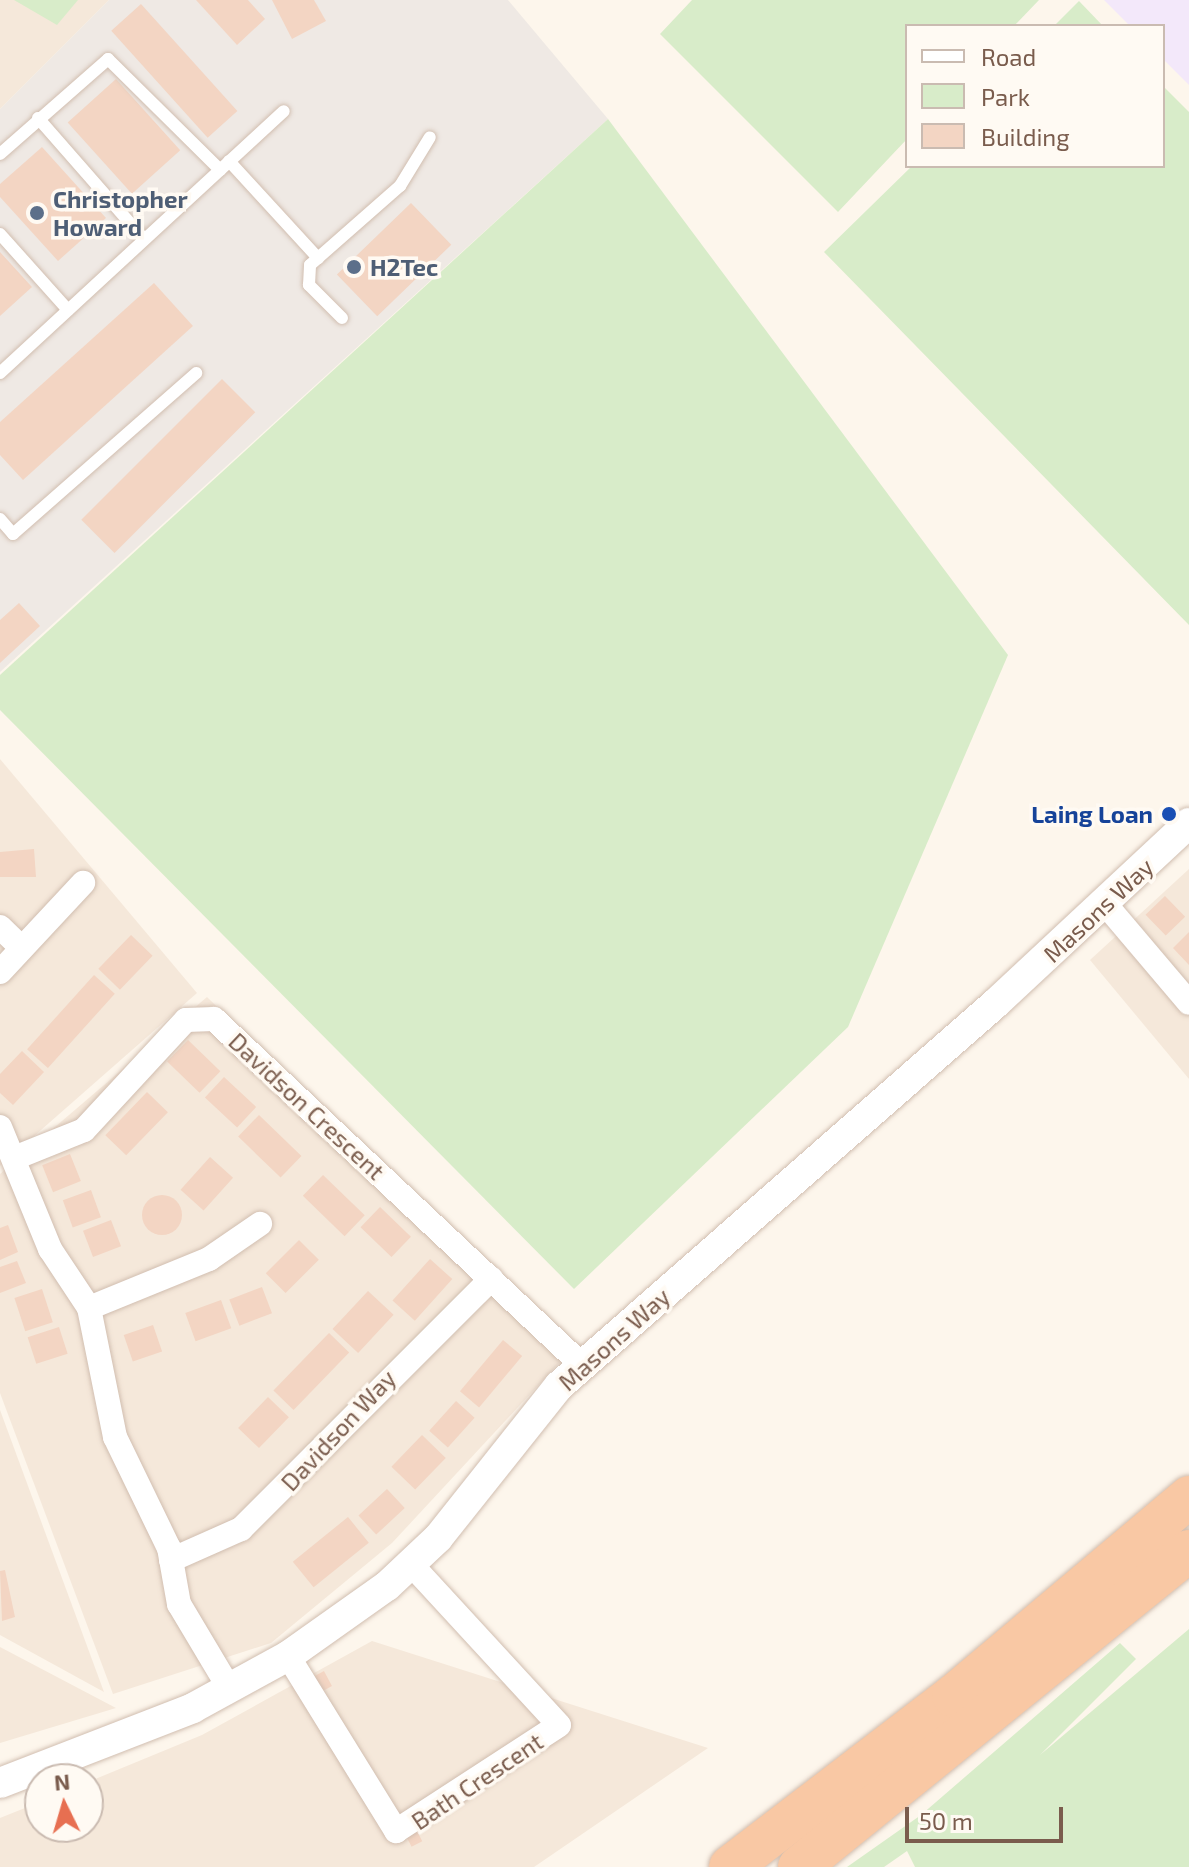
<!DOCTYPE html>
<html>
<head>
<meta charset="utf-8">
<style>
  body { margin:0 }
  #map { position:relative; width:1189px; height:1867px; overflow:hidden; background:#fdf6ec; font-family:"Exo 2",sans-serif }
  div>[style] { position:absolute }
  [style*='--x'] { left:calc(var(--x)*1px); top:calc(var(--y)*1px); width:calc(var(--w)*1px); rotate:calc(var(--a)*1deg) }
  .residential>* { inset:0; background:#f5e8da }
  .industrial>* { inset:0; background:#efe9e4 }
  .education>* { inset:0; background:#f3e8fa }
  .green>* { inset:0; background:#d8ecc9 }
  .building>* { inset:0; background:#f3d5c3; transform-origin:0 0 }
  .round { border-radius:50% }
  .roads { filter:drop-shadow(0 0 2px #d1beb0) drop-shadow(0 0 2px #d1beb0) }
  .service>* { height:12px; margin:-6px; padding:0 6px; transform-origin:6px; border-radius:6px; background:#fff }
  .minor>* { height:24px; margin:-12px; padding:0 12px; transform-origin:12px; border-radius:12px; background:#fff }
  .tertiary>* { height:30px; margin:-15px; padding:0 15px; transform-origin:15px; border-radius:15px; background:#fff }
  .trunk>* { height:42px; margin:-21px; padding:0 21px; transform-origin:21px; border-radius:21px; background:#f9c8a4 }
  .dots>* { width:22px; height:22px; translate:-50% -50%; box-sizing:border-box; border:4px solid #fffaf3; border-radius:50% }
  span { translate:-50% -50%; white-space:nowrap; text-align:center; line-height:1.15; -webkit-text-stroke:7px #fffaf3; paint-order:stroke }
  .service-label { font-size:24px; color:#4e5e75; font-weight:700 }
  .left { translate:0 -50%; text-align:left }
  .transit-label { font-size:24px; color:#164399; font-weight:700 }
  .right { translate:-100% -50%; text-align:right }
  .street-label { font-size:24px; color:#7a5c4d }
  .legend { position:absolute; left:905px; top:24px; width:260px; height:144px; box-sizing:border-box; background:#fffaf3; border:2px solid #cabbb1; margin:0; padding:10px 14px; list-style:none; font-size:24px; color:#7a5c4d }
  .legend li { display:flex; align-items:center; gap:16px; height:40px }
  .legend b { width:40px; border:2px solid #cabbb1 }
  .north { position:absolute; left:24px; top:1763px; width:80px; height:80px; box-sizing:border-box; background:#fffaf3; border:2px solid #cabbb1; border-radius:50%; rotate:355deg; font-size:22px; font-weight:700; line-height:32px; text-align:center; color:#7a5c4d }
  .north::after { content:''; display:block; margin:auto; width:28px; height:36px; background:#e76f51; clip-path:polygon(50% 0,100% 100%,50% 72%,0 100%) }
  .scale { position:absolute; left:905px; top:1807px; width:158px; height:36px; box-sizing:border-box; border:4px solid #7a5c4d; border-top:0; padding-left:10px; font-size:24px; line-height:28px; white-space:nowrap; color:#7a5c4d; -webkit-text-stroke:6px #fffaf3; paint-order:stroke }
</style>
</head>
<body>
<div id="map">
  <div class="residential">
    <i style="clip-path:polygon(0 0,109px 0,0 109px)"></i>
    <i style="clip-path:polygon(0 759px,197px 993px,0 1166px)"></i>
    <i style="clip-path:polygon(1189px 869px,1189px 1079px,1090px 960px)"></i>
    <i style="clip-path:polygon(207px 997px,570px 1351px,392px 1543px,271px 1643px,113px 1694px,0 1393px,0 1174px)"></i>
    <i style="clip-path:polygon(0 1410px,104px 1692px,0 1635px)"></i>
    <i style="clip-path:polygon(372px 1641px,708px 1748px,534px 1867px,0 1867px,0 1818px,40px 1802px,40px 1827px,88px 1827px,88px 1782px,202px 1735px)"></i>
    <i style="clip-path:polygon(0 1647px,116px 1708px,0 1743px)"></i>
  </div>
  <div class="industrial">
    <i style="clip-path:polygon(109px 0,508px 0,608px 119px,0 672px,0 109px)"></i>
  </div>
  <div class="education">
    <i style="clip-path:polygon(1104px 0,1189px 0,1189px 85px,1163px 59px,1163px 26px,1130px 26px)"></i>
  </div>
  <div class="green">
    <i style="clip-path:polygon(14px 0,78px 0,57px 25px)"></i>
    <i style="clip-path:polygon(692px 0,1039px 0,1014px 26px,907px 26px,907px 139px,838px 212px,660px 34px)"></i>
    <i style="clip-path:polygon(1079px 1px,1103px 26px,1054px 26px)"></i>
    <i style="clip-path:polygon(1163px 86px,1189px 112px,1189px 625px,824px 252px,912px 166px,1163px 166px)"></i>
    <i style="clip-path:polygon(608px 119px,1008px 655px,848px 1027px,574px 1289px,0 710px,0 675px)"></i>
    <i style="clip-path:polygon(1189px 1629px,1189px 1867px,915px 1867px,907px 1851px,884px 1867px,847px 1867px,921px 1815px,1120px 1643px,1136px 1659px,1040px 1755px)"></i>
  </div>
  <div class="building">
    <i style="clip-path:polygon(196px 0,248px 0,265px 19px,237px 45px)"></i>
    <i style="clip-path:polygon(272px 0,314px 0,326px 21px,292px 39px)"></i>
    <i style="left:141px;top:4px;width:144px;height:40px;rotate:48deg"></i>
    <i style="left:116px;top:79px;width:96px;height:65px;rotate:48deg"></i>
    <i style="clip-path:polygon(42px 147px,106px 218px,58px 261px,0 197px,0 184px)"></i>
    <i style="left:411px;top:203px;width:58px;height:103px;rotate:46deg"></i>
    <i style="clip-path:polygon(0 252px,32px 287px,0 316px)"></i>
    <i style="clip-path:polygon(154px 283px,193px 326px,23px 480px,0 455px,0 422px)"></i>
    <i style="left:222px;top:379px;width:47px;height:199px;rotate:45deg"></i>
    <i style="clip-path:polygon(19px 603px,40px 626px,0 663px,0 620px)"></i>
    <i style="clip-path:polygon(34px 849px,36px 877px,0 877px,0 852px)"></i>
    <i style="left:1165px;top:896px;width:29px;height:27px;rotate:46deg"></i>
    <i style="clip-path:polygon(1189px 932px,1189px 965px,1173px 948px)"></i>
    <i style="left:131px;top:935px;width:30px;height:47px;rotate:44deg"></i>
    <i style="left:94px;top:975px;width:28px;height:100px;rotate:42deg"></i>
    <i style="left:188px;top:1040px;width:45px;height:30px;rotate:44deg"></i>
    <i style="clip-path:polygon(22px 1051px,44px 1072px,13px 1105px,0 1093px,0 1074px)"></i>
    <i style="left:224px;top:1077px;width:44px;height:28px;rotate:43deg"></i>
    <i style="left:147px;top:1092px;width:29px;height:60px;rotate:44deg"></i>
    <i style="left:259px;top:1115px;width:59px;height:30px;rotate:44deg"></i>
    <i style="left:70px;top:1154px;width:29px;height:30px;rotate:68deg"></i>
    <i style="left:210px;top:1157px;width:31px;height:44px;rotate:42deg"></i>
    <i style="left:323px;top:1175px;width:58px;height:29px;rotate:44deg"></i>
    <i style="left:91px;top:1190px;width:29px;height:30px;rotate:70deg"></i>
    <i class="round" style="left:142px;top:1195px;width:40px;height:40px"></i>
    <i style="left:380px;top:1207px;width:43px;height:28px;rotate:44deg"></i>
    <i style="left:111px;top:1220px;width:28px;height:30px;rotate:69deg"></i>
    <i style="clip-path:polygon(8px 1225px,18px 1252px,0 1260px,0 1228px)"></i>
    <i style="left:299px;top:1240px;width:28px;height:47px;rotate:45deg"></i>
    <i style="left:430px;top:1259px;width:30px;height:56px;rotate:42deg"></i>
    <i style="clip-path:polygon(17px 1261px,26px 1283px,0 1293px,0 1267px)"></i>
    <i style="left:262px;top:1287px;width:28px;height:35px;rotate:69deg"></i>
    <i style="left:42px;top:1289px;width:35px;height:29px;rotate:72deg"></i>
    <i style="left:368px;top:1291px;width:35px;height:52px;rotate:43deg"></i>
    <i style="left:221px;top:1300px;width:30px;height:38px;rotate:70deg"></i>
    <i style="left:153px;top:1325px;width:28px;height:31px;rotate:71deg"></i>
    <i style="left:59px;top:1327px;width:28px;height:33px;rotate:72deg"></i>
    <i style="left:329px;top:1333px;width:28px;height:80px;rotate:44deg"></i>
    <i style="left:503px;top:1340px;width:25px;height:67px;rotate:40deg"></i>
    <i style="left:268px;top:1397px;width:29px;height:43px;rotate:44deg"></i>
    <i style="left:456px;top:1401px;width:25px;height:40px;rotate:42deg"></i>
    <i style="left:422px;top:1435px;width:33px;height:44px;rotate:44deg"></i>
    <i style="left:387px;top:1489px;width:26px;height:39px;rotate:47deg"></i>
    <i style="left:348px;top:1517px;width:33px;height:71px;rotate:51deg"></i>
    <i style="clip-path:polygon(5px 1570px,15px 1617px,2px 1621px,0 1571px)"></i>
    <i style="left:324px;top:1671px;width:17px;height:11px;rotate:62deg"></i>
    <i style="left:415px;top:1827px;width:16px;height:12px;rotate:63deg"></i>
  </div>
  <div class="roads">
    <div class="service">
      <i style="--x:38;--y:118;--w:161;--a:48.8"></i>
      <i style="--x:0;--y:154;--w:144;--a:-41.3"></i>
      <i style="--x:108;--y:59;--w:158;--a:44.7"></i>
      <i style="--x:229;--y:161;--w:132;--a:47.5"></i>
      <i style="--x:0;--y:234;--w:102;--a:48.2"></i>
      <i style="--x:342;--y:318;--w:47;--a:-135"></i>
      <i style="--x:309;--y:285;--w:20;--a:-87"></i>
      <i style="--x:310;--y:265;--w:120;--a:-41.3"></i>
      <i style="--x:400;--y:186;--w:57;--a:-58.5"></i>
      <i style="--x:0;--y:373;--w:386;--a:-42.7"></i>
      <i style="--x:0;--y:519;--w:20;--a:49"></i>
      <i style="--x:13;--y:534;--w:244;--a:-41.3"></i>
    </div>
    <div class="minor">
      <i style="--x:1106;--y:905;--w:128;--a:49.7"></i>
      <i style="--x:0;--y:927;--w:30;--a:44"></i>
      <i style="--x:0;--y:972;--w:122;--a:-47"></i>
      <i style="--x:0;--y:1127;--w:132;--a:67.7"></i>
      <i style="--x:50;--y:1249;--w:71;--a:56.5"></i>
      <i style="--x:89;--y:1308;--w:132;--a:78.6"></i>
      <i style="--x:115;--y:1437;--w:123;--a:64.1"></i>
      <i style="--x:169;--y:1548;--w:57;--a:79.9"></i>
      <i style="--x:179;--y:1604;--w:98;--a:59.2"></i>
      <i style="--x:17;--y:1157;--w:72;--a:-21.9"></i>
      <i style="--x:84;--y:1130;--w:150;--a:-47.2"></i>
      <i style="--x:186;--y:1020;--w:28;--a:-2"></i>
      <i style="--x:214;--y:1019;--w:505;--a:43.24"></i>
      <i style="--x:89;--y:1308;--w:130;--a:-22.2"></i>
      <i style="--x:209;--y:1259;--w:62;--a:-34.5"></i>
      <i style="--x:171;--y:1560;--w:77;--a:-23.9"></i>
      <i style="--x:241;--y:1529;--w:354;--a:-45"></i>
      <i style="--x:288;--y:1656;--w:206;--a:58.3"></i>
      <i style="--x:396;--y:1831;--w:194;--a:-33"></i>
      <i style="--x:559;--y:1725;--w:217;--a:-132.6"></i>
    </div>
    <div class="tertiary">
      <i style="--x:0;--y:1783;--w:207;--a:-21.2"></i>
      <i style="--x:193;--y:1708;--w:108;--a:-28.7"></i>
      <i style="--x:288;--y:1656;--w:121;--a:-35.3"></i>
      <i style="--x:387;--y:1586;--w:70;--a:-43.3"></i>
      <i style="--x:438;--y:1538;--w:194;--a:-51.5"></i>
      <i style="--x:559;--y:1386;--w:581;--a:-41.23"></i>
      <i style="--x:996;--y:1003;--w:264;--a:-43"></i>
    </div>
    <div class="trunk">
      <i style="--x:730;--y:1867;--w:281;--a:-37.5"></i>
      <i style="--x:953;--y:1696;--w:309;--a:-40.1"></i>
      <i style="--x:799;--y:1867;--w:502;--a:-39.02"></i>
    </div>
  </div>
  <div class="dots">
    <i style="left:37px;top:213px;background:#5c6f8a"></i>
    <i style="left:354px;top:267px;background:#5c6f8a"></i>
    <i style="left:1169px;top:814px;background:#1a4fb4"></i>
  </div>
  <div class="service-label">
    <span class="left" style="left:53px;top:213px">Christopher<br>Howard</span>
    <span class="left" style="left:370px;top:267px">H2Tec</span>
  </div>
  <div class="transit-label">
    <span class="right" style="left:1153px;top:814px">Laing Loan</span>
  </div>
  <div class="street-label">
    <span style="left:1098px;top:910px;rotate:-43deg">Masons Way</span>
    <span style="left:307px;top:1106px;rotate:43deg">Davidson Crescent</span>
    <span style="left:614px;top:1339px;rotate:-42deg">Masons Way</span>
    <span style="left:338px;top:1430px;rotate:-47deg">Davidson Way</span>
    <span style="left:477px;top:1781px;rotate:-34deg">Bath Crescent</span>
  </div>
  <ul class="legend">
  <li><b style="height:10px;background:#fff"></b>Road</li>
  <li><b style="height:22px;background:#d8ecc9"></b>Park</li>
  <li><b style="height:22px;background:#f3d5c3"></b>Building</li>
  </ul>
  <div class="north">N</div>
  <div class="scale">50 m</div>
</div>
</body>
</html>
